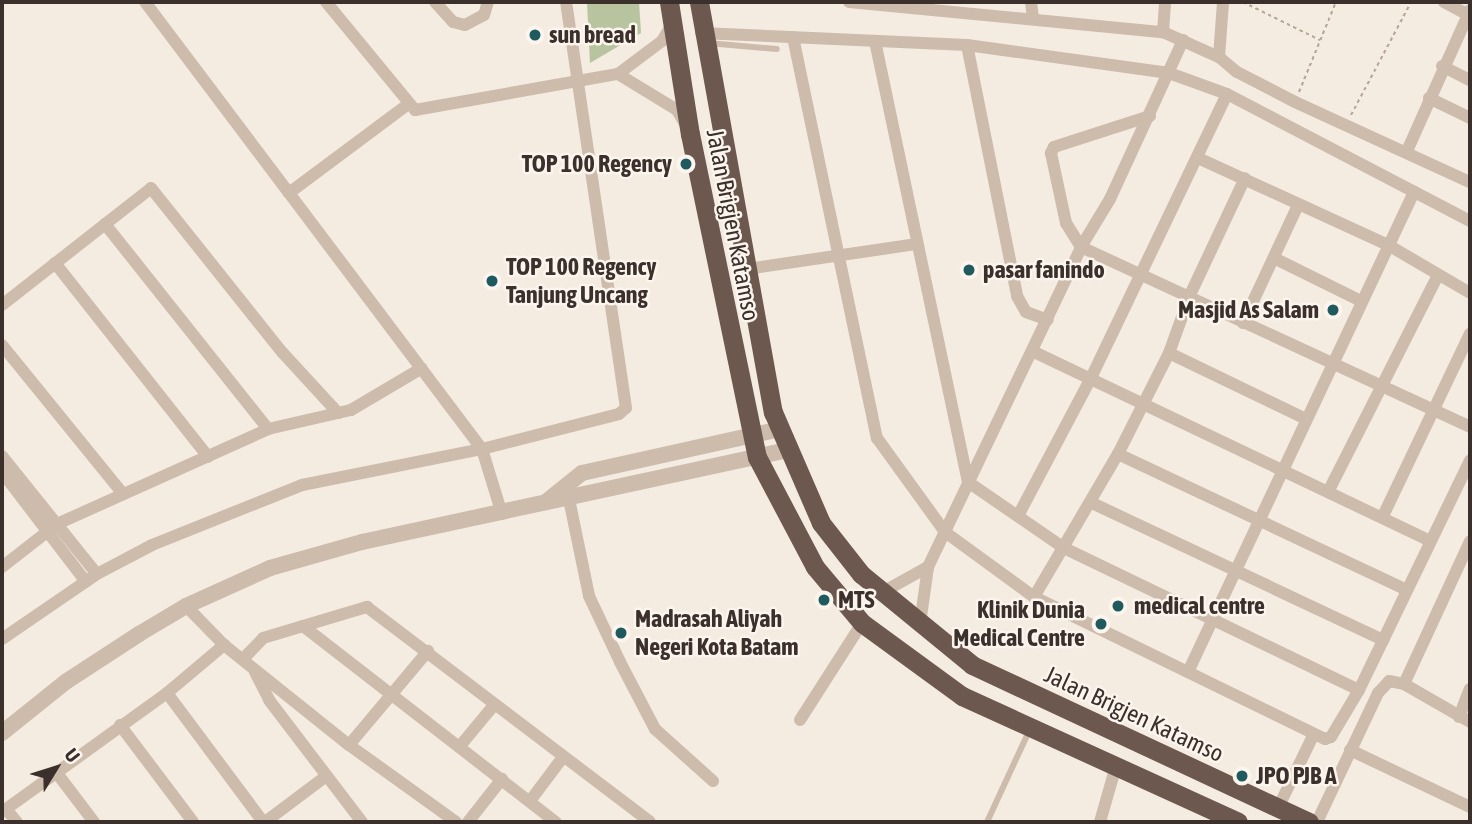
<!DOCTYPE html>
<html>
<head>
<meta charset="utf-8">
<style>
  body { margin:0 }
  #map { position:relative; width:1472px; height:824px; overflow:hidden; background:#f4ebe1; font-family:"Asap Condensed",sans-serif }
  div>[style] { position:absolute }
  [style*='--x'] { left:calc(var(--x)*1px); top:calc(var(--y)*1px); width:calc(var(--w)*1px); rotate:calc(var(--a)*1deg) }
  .green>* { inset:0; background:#b8c4a0 }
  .path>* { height:2px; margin-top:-1px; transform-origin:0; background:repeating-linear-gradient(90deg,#b9a596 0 3.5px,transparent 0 7px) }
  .service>* { height:6px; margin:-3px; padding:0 3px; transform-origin:3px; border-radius:3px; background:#cdbbac }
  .minor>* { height:12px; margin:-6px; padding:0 6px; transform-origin:6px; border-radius:6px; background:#cdbbac }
  .tertiary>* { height:16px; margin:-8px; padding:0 8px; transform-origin:8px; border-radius:8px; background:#cdbbac }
  .trunk>* { height:19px; margin:-9.5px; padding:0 9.5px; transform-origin:9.5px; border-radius:9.5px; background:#6c584f }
  .dots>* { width:19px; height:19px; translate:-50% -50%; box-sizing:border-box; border:4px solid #fbf5ee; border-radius:50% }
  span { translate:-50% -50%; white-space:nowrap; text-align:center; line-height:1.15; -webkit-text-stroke:5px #fbf5ee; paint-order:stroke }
  .poi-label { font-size:24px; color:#3b302b; font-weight:700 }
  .left { translate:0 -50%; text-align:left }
  .right { translate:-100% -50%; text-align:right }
  .street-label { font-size:24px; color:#3b302b }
  .frame { position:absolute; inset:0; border:4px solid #3b302b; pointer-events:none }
  .north { position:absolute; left:21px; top:733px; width:70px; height:70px; -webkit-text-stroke:5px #fbf5ee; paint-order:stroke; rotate:52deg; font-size:19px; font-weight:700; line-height:28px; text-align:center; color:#3b302b }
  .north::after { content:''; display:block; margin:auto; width:24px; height:32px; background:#3b302b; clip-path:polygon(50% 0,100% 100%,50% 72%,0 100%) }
</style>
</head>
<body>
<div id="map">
  <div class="green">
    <i style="clip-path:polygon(587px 2px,639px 2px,641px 33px,590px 63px)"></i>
  </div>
  <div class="path">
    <i style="--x:1243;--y:2;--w:86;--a:26.3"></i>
    <i style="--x:1299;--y:92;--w:97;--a:-67.7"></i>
    <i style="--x:1351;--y:115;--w:128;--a:-62"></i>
  </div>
  <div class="service">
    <i style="--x:708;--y:43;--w:69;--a:5"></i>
    <i style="--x:987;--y:822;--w:102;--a:-65.2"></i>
  </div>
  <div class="minor">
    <i style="--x:145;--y:2;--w:239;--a:53"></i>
    <i style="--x:326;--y:2;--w:140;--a:50.5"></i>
    <i style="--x:415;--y:110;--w:206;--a:-10.1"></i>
    <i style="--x:435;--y:2;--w:27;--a:48"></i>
    <i style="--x:453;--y:22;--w:12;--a:14"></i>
    <i style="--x:465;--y:25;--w:21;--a:-28"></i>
    <i style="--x:484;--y:15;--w:14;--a:-73"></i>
    <i style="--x:849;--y:2;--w:315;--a:5.5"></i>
    <i style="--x:1163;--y:32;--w:61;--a:24.1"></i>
    <i style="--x:1219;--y:57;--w:23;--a:40"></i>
    <i style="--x:1237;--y:72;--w:65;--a:27.3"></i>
    <i style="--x:1295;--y:102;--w:192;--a:24.6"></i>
    <i style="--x:1031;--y:2;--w:16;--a:83"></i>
    <i style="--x:1444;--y:2;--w:30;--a:28"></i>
    <i style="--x:671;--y:26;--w:17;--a:121"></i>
    <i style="--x:662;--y:41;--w:55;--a:143.1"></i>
    <i style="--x:618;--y:74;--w:69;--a:31.4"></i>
    <i style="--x:677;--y:110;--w:16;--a:60"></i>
    <i style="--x:1163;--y:32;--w:30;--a:-86"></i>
    <i style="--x:701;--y:33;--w:266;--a:2.6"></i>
    <i style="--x:967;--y:45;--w:204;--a:7.9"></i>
    <i style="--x:1169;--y:73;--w:62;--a:19.9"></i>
    <i style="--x:1227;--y:94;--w:274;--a:27.6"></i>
    <i style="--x:793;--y:37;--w:410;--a:78.2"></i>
    <i style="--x:877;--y:438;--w:116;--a:54.1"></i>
    <i style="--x:945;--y:532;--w:110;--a:36.1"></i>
    <i style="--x:1034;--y:597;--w:324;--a:26"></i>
    <i style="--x:1325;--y:739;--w:6;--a:-18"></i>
    <i style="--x:1331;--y:737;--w:55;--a:-59.2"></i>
    <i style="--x:1359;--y:690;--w:255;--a:-64.2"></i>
    <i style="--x:875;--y:41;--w:451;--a:78.1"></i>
    <i style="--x:968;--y:482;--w:116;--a:34.5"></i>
    <i style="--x:1064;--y:548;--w:327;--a:25.7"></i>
    <i style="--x:967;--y:45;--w:256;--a:78.7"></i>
    <i style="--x:1017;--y:296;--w:18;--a:61"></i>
    <i style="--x:1026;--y:312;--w:23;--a:20"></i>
    <i style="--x:1219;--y:57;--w:55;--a:-85.8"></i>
    <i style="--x:1442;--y:66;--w:31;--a:27"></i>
    <i style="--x:1429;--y:98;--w:46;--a:26"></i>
    <i style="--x:407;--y:105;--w:147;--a:143.3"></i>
    <i style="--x:289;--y:193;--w:321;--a:53"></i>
    <i style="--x:482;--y:449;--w:68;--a:72.9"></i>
    <i style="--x:1150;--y:116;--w:101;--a:162.1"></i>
    <i style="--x:1054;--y:147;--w:7;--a:117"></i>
    <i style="--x:1051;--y:153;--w:72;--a:77.9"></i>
    <i style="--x:1066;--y:223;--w:28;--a:58"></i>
    <i style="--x:1081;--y:247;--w:429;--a:24.8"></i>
    <i style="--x:1407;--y:151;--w:154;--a:-65.9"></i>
    <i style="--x:1198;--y:158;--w:209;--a:24.6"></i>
    <i style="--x:1388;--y:245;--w:95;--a:30.3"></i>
    <i style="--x:105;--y:224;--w:262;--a:51.5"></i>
    <i style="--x:1276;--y:259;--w:95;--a:26.3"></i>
    <i style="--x:55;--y:263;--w:247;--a:51.7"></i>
    <i style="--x:747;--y:269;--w:172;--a:-8.4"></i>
    <i style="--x:2;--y:305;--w:189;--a:-38.1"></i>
    <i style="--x:151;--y:188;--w:210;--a:51.4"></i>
    <i style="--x:282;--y:352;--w:83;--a:47.4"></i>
    <i style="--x:1243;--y:323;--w:130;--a:-65"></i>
    <i style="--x:2;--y:345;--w:192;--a:50.9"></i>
    <i style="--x:1032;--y:351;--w:441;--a:25.5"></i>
    <i style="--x:1169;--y:353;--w:150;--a:25.7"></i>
    <i style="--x:1118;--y:454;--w:319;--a:25.2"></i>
    <i style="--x:2;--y:456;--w:151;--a:51.2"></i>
    <i style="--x:2;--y:472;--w:138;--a:52.6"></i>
    <i style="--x:1328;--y:492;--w:243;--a:-63.1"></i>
    <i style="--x:569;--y:499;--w:99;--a:78.3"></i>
    <i style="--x:589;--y:596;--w:73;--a:64.8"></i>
    <i style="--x:620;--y:662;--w:76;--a:62.4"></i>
    <i style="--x:655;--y:729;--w:78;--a:41.9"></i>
    <i style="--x:1092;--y:503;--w:322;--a:25.2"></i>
    <i style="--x:1019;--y:514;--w:152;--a:-62.1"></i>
    <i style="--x:1090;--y:380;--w:317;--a:-64.4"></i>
    <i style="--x:1383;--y:516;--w:202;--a:-64.5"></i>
    <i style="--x:2;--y:567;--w:70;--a:-38"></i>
    <i style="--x:57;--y:524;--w:231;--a:-24.2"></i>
    <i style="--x:268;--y:429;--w:85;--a:-12.9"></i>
    <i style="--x:351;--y:410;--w:82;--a:-30.6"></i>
    <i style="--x:881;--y:593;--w:54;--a:-29"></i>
    <i style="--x:1034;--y:597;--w:166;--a:-59.6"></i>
    <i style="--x:1118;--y:454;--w:113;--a:-63.2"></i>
    <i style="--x:1169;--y:353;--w:62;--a:-70.1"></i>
    <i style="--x:1190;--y:295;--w:129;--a:-64.8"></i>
    <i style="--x:186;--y:606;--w:54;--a:45.7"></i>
    <i style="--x:224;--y:645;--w:160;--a:38.7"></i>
    <i style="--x:349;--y:745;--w:132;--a:35.7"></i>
    <i style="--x:920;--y:624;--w:58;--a:-82"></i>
    <i style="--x:928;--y:567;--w:355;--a:-64.4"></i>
    <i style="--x:1081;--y:247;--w:56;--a:-58.9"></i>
    <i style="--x:1110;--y:199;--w:175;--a:-65.3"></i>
    <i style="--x:303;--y:626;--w:320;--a:37.8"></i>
    <i style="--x:2;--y:639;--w:115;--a:-34.4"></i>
    <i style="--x:97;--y:574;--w:62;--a:-27.8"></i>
    <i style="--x:152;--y:545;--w:162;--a:-21.8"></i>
    <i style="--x:302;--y:485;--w:184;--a:-11.3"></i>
    <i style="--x:482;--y:449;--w:141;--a:-14.3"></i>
    <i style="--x:619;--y:414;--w:9;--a:-41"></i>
    <i style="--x:626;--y:408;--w:410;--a:-98.4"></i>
    <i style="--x:243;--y:659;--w:29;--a:-46"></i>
    <i style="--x:263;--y:638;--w:109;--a:-16.6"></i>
    <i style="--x:367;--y:607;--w:355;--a:37.2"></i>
    <i style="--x:255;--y:672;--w:31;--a:63"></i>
    <i style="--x:269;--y:700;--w:153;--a:52.7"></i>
    <i style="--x:1188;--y:672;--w:531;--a:-64.79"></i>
    <i style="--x:1404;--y:684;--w:157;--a:-65.2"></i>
    <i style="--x:167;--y:693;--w:161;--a:53.3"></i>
    <i style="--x:1459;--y:717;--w:30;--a:-69"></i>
    <i style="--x:800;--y:720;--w:115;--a:-57.4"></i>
    <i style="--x:120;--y:725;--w:121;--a:53"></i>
    <i style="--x:349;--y:745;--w:123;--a:-50"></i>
    <i style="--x:460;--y:746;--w:53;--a:-50.3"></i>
    <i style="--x:1350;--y:750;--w:133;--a:25.4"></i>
    <i style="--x:56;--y:772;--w:63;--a:52.8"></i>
    <i style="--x:530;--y:801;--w:55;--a:-53.1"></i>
    <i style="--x:1278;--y:808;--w:82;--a:-64.1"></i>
    <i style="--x:6;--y:809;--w:17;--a:50"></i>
    <i style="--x:2;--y:812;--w:203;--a:-35.8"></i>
    <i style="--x:167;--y:693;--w:75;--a:-40.1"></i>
    <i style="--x:265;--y:822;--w:75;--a:-36.9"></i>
    <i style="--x:468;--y:822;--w:55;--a:-51.7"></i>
    <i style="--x:1100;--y:822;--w:58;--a:-74.1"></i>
    <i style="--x:1317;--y:822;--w:143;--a:-64.7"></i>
    <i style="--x:1378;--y:693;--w:16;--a:-47"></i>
    <i style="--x:1389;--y:681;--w:15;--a:11"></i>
    <i style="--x:1404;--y:684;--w:76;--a:29.9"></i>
  </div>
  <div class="tertiary">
    <i style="--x:547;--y:501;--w:45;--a:-38.7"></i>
    <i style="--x:582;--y:473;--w:203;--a:-12.5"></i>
    <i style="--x:2;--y:733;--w:83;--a:-38.7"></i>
    <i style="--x:67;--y:681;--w:86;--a:-33.1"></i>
    <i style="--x:139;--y:634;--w:55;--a:-30.8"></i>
    <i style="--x:186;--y:606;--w:92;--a:-24.3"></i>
    <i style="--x:270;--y:568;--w:96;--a:-15.8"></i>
    <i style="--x:362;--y:542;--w:436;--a:-12.2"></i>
  </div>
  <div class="trunk">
    <i style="--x:669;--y:2;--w:134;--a:81"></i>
    <i style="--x:690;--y:134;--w:330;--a:78.3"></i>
    <i style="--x:757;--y:457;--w:124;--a:62.2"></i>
    <i style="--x:815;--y:567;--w:73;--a:50"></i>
    <i style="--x:862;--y:623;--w:124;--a:36.1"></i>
    <i style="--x:962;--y:696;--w:303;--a:24.5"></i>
    <i style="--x:699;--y:2;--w:417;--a:79.8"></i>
    <i style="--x:773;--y:412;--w:121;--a:66.6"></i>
    <i style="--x:821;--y:523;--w:65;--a:51.9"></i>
    <i style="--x:861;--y:574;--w:144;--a:39.3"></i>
    <i style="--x:972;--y:665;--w:372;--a:25"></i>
  </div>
  <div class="dots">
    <i style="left:535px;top:35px;background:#1f5a5e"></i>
    <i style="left:686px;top:164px;background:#1f5a5e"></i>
    <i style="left:969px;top:270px;background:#1f5a5e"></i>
    <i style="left:492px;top:281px;background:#1f5a5e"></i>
    <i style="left:1333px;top:310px;background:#1f5a5e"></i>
    <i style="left:824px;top:600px;background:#1f5a5e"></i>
    <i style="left:1118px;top:606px;background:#1f5a5e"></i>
    <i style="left:1101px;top:624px;background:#1f5a5e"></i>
    <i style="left:621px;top:633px;background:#1f5a5e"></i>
    <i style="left:1242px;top:776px;background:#1f5a5e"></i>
  </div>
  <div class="poi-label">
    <span class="left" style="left:549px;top:35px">sun bread</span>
    <span class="right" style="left:672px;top:164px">TOP 100 Regency</span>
    <span class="left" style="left:506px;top:281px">TOP 100 Regency<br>Tanjung Uncang</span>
    <span class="left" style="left:983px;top:270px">pasar fanindo</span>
    <span class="right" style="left:1319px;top:310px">Masjid As Salam</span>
    <span class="left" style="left:838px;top:600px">MTS</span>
    <span class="left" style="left:1134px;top:606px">medical centre</span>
    <span class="right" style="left:1085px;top:624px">Klinik Dunia<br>Medical Centre</span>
    <span class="left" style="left:635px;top:633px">Madrasah Aliyah<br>Negeri Kota Batam</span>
    <span class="left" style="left:1256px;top:776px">JPO PJB A</span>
  </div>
  <div class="street-label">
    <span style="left:733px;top:225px;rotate:79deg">Jalan Brigjen Katamso</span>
    <span style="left:1134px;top:714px;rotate:25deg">Jalan Brigjen Katamso</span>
  </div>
  <div class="frame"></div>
  <div class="north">U</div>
</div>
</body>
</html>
